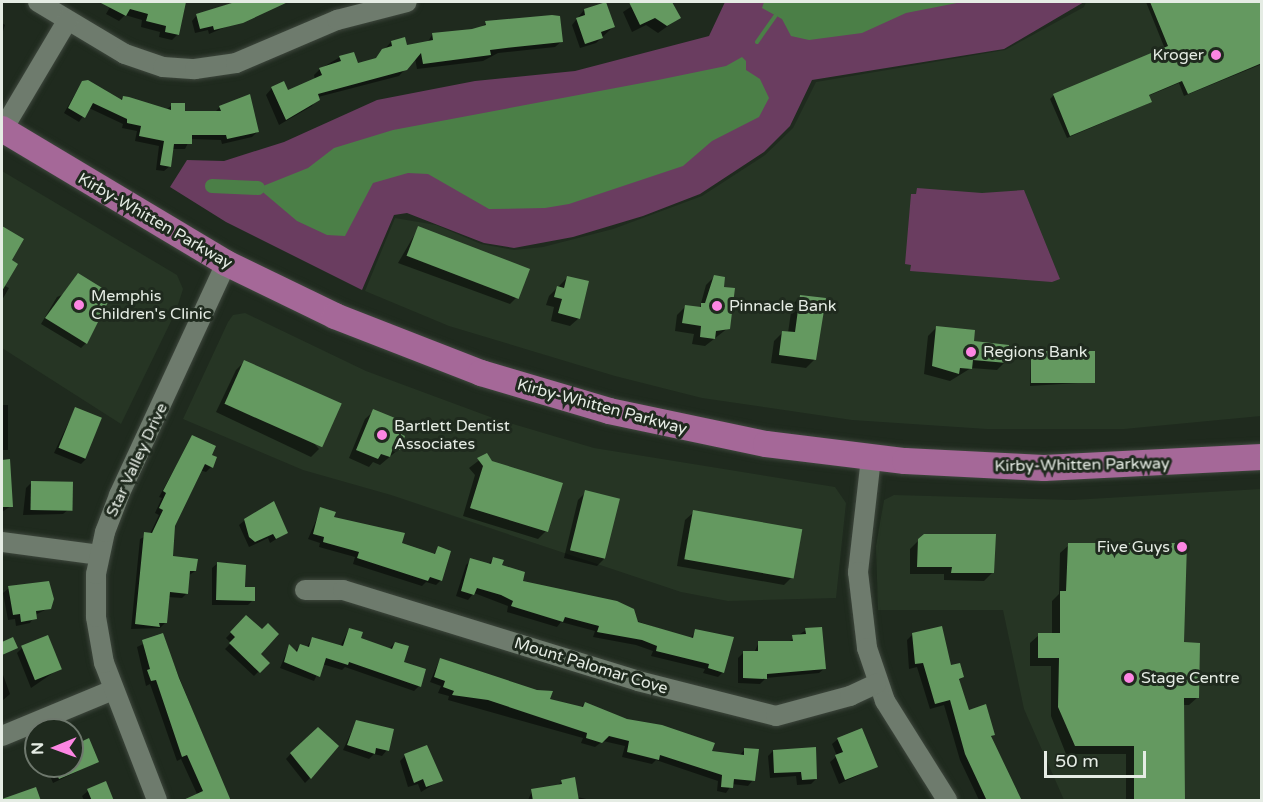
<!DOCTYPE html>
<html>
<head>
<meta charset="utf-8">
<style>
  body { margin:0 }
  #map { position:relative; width:1263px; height:802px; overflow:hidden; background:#1f2a1e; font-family:"Varela Round",sans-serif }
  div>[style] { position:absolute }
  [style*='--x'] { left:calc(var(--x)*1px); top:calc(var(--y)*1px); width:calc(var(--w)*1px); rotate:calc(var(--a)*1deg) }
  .built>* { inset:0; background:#263524 }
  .green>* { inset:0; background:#6a3d60 }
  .water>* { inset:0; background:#4b7f47 }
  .shadow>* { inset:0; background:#0007; transform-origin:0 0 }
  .stream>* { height:4px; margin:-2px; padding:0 2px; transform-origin:2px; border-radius:2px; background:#4b7f47 }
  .canal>* { height:14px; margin:-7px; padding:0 7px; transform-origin:7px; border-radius:7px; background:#4b7f47 }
  .building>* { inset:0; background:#649960; transform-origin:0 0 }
  .roads { filter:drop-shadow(0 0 2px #3e473d) drop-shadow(0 0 2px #3e473d) }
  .minor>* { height:20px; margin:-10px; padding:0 10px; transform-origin:10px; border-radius:10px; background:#6e7b6d }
  .major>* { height:26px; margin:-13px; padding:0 13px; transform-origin:13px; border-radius:13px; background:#a56898 }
  .dots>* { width:16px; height:16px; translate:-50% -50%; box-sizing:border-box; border:3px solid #1f2a1e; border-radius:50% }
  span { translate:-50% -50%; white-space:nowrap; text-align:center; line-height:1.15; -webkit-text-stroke:6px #1f2a1e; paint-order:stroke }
  .poi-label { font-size:16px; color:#e5ece4 }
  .right { translate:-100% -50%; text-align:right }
  .left { translate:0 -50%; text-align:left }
  .street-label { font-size:16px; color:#e5ece4 }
  .frame { position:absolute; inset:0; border:3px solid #e5ece4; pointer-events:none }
  .north { position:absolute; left:24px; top:718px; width:60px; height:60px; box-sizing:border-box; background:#1f2a1e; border:2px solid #6e786d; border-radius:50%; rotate:269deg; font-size:16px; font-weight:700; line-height:24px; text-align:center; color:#e5ece4 }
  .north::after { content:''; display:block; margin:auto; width:21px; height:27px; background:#fd86e3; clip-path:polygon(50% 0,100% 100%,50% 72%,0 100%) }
  .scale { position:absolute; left:1044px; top:751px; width:102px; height:27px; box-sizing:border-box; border:3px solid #e5ece4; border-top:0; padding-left:8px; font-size:18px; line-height:21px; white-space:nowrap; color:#e5ece4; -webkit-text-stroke:4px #1f2a1e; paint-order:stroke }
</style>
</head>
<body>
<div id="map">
  <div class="built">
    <i style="clip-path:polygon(1086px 2px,1261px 2px,1261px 416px,1124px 429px,987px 429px,852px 420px,702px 398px,615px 376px,449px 326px,365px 291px,395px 218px,436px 225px,481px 244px,514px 250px,543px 247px,613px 229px,702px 196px,765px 155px,793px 128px,816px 82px,1005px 50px,1084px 7px)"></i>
    <i style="clip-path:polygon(2px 171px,177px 275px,183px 289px,176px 311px,121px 424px,2px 348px)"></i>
    <i style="clip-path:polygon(245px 313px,366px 371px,493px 418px,594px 448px,835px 487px,846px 503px,836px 598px,728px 601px,681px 592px,391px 495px,303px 470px,183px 419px,228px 322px,233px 315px)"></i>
    <i style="clip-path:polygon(1261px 489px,1261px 800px,1064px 800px,1024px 709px,1003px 610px,878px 610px,876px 546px,884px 500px,894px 495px,1072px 500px)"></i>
  </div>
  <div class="green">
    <i style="clip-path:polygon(725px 2px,1084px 2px,1004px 49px,812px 80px,790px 126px,764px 152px,700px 194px,643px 216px,573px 237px,514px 248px,484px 243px,407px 213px,394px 215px,362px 290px,226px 222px,170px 187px,187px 160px,224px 161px,284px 142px,377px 100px,475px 81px,575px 71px,709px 36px)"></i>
    <i style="clip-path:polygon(917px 188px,982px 193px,1024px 190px,1060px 279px,1052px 282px,910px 271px,911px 265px,905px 264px,911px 194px,916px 194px)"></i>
  </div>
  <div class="water">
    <i style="clip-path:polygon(764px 2px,962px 2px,906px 13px,862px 33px,809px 40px,791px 36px,782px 19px,762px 8px)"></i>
    <i style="clip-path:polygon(742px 57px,746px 61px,746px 70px,760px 79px,769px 98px,759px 117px,712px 141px,683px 166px,569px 204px,545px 208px,489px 209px,428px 174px,408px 173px,373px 183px,345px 236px,327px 235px,297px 221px,258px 188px,308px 168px,334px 148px,393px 130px,658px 80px,726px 66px)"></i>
  </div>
  <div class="shadow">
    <i style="clip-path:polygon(113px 2px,185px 2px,178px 34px,172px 40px,159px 37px,160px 32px,141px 27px,142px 20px,125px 15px,119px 21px,106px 14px)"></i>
    <i style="clip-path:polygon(235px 2px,283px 3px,209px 34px,208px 30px,195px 33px,192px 21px,197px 15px)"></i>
    <i style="clip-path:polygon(638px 2px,670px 2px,679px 18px,658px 33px,646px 25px,632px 32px,623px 12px)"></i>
    <i style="clip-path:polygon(1146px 2px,1262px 2px,1262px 64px,1184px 96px,1179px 83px,1148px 96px,1147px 104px,1067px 138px,1050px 99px,1053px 96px,1165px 49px)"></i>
    <i style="clip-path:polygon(584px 10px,613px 27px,596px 43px,580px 48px,572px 25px)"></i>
    <i style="clip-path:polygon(2px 23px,5px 25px,2px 34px)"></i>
    <i style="clip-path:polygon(486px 23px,562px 41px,555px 47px,498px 53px,483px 61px,417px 69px,415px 58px,399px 76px,318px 97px,312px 106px,279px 125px,266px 95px,272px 88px,287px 92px,315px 80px,314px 75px,320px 69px,340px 57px,356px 65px,374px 61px,391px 42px,406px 46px,427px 43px,432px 35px,481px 28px)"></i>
    <i style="clip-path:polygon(82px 82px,120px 100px,123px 97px,166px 110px,172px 105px,183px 113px,214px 113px,220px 107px,257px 132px,252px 137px,222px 144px,221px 140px,190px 139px,185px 149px,172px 149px,170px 166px,164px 171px,156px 170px,159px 146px,135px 141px,137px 131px,122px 128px,123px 124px,89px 108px,79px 122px,64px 113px)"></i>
    <i style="clip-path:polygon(2px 227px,22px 240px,10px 261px,3px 285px,9px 288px,2px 300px)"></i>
    <i style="clip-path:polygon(419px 227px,518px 296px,510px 304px,398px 263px)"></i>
    <i style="clip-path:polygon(78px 275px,86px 343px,81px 348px,41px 324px,57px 297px,64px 294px)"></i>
    <i style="clip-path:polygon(568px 277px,579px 318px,570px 326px,551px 321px,554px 307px,546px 305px,549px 296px)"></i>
    <i style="clip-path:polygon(714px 277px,722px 288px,728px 328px,705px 346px,692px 344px,694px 334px,675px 331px,677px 315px,685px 307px,700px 307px,706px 285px)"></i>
    <i style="clip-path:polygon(800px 297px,814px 360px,806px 368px,771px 363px,774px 341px,783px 332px,788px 333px,792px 305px)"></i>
    <i style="clip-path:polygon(936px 328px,972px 343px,1005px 362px,997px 370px,971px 368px,950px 381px,924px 374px,928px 336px)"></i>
    <i style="clip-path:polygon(1031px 354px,1094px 382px,1030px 386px)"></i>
    <i style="clip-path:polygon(244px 362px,319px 449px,311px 457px,216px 412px,236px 370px)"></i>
    <i style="left:2px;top:405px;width:6px;height:45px"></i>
    <i style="clip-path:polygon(75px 409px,86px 459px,81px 464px,54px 453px)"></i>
    <i style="clip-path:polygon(374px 411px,391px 424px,399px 449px,380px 465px,373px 462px,369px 467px,349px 458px,365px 419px)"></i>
    <i style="clip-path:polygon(192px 437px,210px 456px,211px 467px,206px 472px,200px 470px,174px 526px,171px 557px,195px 571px,188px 576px,187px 593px,182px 598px,168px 597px,165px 623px,160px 628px,131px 629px,140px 539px,150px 534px,159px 515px,155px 513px,162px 498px,159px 497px)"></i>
    <i style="clip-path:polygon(486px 455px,546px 531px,538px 539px,463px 516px,475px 475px,469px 468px)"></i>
    <i style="clip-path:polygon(10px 476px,11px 506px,2px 512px,2px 477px)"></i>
    <i style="clip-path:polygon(31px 483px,69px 509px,63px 514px,23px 515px,26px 488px)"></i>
    <i style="clip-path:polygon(586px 492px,605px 558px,597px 566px,564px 558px,578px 500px)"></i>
    <i style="clip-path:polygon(321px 509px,332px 518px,433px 555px,439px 548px,441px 580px,436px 585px,426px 582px,422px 586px,353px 564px,355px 557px,319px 547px,320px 543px,308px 539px)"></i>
    <i style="clip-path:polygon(694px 512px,792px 577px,784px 585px,677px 566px,685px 520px)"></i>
    <i style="clip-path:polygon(245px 520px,286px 533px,270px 543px,268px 538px,249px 547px,239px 525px)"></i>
    <i style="clip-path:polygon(924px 535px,992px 573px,984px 581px,944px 580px,944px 574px,910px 574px,910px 549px)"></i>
    <i style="clip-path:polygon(1069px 545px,1182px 644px,1198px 697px,1189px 705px,1183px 705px,1183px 800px,1126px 800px,1126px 754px,1066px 754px,1051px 716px,1051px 666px,1030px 666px,1030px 643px,1039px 635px,1052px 635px,1052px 601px,1059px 594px,1060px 553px)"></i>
    <i style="clip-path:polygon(493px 559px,521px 582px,690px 639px,696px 631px,723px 672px,718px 677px,703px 673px,705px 669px,651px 656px,653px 651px,636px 645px,593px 637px,595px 631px,561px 622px,557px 627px,507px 612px,508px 606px,474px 593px,468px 600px,456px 596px,466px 565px,471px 560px,487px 565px)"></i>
    <i style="clip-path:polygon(218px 563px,253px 600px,248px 605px,212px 605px,212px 568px)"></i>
    <i style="clip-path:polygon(9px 588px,49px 608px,35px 615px,30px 623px,16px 626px,15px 619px,8px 620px,3px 593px)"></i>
    <i style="clip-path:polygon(246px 617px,259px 654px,267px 663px,254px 676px,225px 649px,231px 643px,226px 638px)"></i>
    <i style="clip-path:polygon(349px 629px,359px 639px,389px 649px,395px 643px,402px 663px,419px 686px,414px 691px,345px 667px,342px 670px,322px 664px,314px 681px,280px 668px,289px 646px,295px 651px,300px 646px,306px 648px,312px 639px,340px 647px)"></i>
    <i style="clip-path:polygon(806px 630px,825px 668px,819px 673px,766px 678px,760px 684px,738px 683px,738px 658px,744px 652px,754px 653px,759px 642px,788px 642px)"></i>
    <i style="clip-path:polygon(913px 634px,963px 677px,958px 681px,968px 711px,993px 735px,990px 738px,1020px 800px,979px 800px,960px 760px,944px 705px,930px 709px,917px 667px,909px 669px,907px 640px)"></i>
    <i style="clip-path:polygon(162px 635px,229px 800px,198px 796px,181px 759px,177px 761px,150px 684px,146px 686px,137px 647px)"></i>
    <i style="clip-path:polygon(22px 648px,60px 668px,31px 688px,17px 653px)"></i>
    <i style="clip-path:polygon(440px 659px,549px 700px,580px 708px,585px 703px,710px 753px,740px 755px,745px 749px,753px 780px,748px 786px,732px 784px,726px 793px,717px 791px,718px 781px,656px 760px,652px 764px,622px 757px,625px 746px,603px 741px,595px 747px,581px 743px,583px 738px,448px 700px,449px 696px,438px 693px,441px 686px,430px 682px)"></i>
    <i style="clip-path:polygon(2px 672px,10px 694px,2px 701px)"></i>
    <i style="clip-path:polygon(356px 722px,387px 750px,382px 756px,374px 754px,369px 759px,343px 750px)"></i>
    <i style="clip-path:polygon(838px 739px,876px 767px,839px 784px,830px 762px,837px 756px,832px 744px)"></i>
    <i style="clip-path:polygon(72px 747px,97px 762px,53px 783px,46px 766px,72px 766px)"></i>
    <i style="clip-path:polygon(295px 749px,310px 778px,305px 783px,286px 759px)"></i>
    <i style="clip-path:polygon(773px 751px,816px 779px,811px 784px,797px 785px,796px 776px,770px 778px,768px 756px)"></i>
    <i style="clip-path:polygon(405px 756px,441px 780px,421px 792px,418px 784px,408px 787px,400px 761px)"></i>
    <i style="clip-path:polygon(562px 781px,577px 797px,591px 800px,528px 800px,532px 791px,556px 787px)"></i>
    <i style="clip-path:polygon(88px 791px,113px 800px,84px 800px,82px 796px)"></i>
  </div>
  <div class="stream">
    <i style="--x:757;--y:42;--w:32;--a:-55"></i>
  </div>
  <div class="canal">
    <i style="--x:212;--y:186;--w:46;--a:2.5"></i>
  </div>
  <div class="building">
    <i style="clip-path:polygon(99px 2px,186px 2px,179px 35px,165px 32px,166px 26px,146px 21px,148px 14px,130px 9px,126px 16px)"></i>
    <i style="clip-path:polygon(235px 2px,288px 2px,243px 23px,214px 30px,213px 26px,200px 29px,196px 14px)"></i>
    <i style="clip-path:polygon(606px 2px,615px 27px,601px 32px,603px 38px,585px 44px,576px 18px,585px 15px,584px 9px)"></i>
    <i style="clip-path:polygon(629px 2px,672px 2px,681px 18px,667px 26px,655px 18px,640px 25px)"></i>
    <i style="clip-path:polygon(1150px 2px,1262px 2px,1262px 63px,1188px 94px,1182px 81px,1149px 95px,1152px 102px,1070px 136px,1053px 94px,1168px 46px)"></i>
    <i style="clip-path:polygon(552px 15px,560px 16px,563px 42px,506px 48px,490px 50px,491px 55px,423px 64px,421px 53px,407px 70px,318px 94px,320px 100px,286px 120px,271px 87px,284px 81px,288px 90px,322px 75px,319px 68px,341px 61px,339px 56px,354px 52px,358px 63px,376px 58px,382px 49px,392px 46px,391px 41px,405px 37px,407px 45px,433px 40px,432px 33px,472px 29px,486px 25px,485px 21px)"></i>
    <i style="clip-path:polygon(88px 80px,122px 100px,123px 96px,129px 97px,171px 110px,171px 103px,185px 103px,185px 111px,221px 111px,219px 106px,250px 94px,259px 132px,227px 139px,226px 135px,192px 135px,192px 144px,174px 144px,171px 167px,160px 165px,164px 141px,139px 136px,141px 126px,127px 123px,127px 119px,93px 103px,85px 118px,68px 108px,82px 81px)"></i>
    <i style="clip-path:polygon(2px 226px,24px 239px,12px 260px,18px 264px,2px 291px)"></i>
    <i style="left:418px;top:226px;width:120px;height:32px;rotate:21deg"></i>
    <i style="clip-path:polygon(78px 273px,112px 294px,87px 344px,45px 318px)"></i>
    <i style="clip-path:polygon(714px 275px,725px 277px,724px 287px,735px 288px,730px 329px,716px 331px,715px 339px,700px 337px,701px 326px,682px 323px,685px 305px,701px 307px,701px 303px,705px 303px)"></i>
    <i style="clip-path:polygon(567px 276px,589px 281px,580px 319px,558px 313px,562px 299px,554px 297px,557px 286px,564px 288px)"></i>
    <i style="clip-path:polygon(800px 295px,826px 298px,816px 360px,779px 355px,782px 331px,795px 332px)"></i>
    <i style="clip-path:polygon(936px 326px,975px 330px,974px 341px,1009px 345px,1007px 363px,973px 360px,972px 369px,960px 368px,959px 374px,932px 366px)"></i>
    <i style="left:1095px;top:351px;width:32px;height:64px;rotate:90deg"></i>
    <i style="left:244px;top:360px;width:107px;height:48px;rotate:24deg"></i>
    <i style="left:75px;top:407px;width:29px;height:44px;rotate:22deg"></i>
    <i style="clip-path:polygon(373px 409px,395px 418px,393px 424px,401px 427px,399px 433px,405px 436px,400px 450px,393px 448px,390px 457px,381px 454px,378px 459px,356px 450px)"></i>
    <i style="clip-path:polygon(192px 435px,216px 446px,212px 455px,217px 457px,213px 468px,205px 464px,175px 526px,173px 556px,198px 559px,196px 571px,190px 571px,188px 594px,170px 592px,167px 623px,159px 623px,160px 627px,135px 624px,144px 532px,152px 533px,163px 510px,159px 508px,166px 493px,163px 491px)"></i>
    <i style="clip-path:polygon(487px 453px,492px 461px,563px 483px,548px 532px,470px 508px,483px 466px,477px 458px)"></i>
    <i style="clip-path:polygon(10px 459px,13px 507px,2px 507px,2px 460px)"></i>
    <i style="left:31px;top:481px;width:42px;height:29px;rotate:1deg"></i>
    <i style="left:585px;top:490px;width:36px;height:62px;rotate:14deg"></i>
    <i style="clip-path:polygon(274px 501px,288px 533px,276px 539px,273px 534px,255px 542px,249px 537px,244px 519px)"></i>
    <i style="clip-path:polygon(320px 507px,336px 512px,334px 517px,405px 533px,402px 543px,435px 554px,438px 546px,451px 551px,442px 581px,430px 577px,428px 581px,357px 558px,359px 552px,323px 542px,324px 537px,313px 534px)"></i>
    <i style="left:693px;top:510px;width:111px;height:50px;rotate:10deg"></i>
    <i style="clip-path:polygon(924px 534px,996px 534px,994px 573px,951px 573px,952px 567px,917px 567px,918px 539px)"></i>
    <i style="clip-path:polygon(1068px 543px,1187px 543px,1184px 642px,1200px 643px,1199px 698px,1184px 698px,1185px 801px,1134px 801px,1134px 746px,1075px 746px,1058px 707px,1059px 658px,1038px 658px,1038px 633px,1060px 633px,1060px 591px,1066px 591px)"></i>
    <i style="clip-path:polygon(493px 557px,504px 560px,502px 565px,525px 572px,523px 581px,617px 601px,634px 609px,638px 622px,693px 638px,695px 629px,734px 637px,724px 673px,708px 668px,709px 664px,656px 651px,657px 646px,642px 640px,597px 632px,599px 626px,565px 617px,563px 622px,511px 606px,513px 601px,501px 595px,477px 588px,474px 595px,461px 591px,470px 558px,491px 564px)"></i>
    <i style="clip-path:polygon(217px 562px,246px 565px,245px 587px,255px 587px,255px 601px,216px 600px)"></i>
    <i style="clip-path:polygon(49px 581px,54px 599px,51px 609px,36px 611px,37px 619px,21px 622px,20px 614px,13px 615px,8px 586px)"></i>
    <i style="clip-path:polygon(246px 615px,262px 629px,268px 623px,279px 634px,261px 654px,270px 663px,260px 673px,229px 643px,235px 637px,230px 632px)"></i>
    <i style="clip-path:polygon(942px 626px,951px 665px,960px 663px,964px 677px,959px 679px,969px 710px,986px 704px,995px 735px,991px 736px,1022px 801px,987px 801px,965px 754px,950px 700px,935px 704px,923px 663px,915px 664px,912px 633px)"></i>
    <i style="clip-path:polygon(822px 627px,826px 669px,767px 674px,767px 679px,743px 678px,743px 651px,758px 651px,758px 641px,793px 641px,792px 635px,806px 634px,805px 628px)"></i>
    <i style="clip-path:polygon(349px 628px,363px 632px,361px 638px,392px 649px,395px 642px,409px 646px,404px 662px,426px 669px,421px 687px,349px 662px,348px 665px,326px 658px,320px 677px,284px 662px,289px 644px,297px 652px,300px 644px,309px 647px,312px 637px,343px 646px)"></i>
    <i style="clip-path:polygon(163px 633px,179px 678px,231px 801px,181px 801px,203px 791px,187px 755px,182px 757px,156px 680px,151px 681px,147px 670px,150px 669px,142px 640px)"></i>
    <i style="left:48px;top:635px;width:37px;height:29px;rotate:68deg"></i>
    <i style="clip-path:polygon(13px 637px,18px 648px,2px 655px,2px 642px)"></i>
    <i style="clip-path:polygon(440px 658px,537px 690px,553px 691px,550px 699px,583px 707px,585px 702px,627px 719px,662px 725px,715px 743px,712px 751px,744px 755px,744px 748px,759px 749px,755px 781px,734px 779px,733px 788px,721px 787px,722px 775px,660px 755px,659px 760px,627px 752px,629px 741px,609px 736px,602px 743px,586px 738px,587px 733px,488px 700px,452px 695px,454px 691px,443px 687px,445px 681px,434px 677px)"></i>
    <i style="clip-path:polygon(356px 720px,394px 729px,389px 751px,376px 748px,375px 754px,347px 745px)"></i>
    <i style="clip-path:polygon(318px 727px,339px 746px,311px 779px,290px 753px)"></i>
    <i style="clip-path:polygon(862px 728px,878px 767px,845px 780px,835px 755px,843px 752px,837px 738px)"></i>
    <i style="clip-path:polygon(89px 738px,99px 762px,59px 779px,53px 766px,72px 766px,72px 746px)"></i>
    <i style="clip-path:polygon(427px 745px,443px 781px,426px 787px,423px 779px,414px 783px,404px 754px)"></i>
    <i style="clip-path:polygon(816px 747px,817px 779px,802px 780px,801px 772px,774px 773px,773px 750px)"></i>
    <i style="clip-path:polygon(575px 777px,579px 801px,533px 801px,531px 789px,562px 784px,561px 780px)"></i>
    <i style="clip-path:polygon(106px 781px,114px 801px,92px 801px,87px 789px)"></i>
    <i style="clip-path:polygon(36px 787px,41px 801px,3px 801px,2px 799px)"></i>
  </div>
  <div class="roads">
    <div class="minor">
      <i style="--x:38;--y:2;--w:101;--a:30.9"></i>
      <i style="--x:125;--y:54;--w:40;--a:18.9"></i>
      <i style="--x:163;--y:67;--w:32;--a:4"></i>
      <i style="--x:195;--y:69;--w:41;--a:-8.3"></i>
      <i style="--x:236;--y:63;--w:110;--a:-23.1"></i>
      <i style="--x:337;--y:20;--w:72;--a:-14.4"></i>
      <i style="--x:3;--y:129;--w:126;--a:-59.3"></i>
      <i style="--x:871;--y:458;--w:115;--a:96.5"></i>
      <i style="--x:858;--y:572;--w:77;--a:83.2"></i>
      <i style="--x:867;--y:648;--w:56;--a:71.2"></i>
      <i style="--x:885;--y:701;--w:117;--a:57.9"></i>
      <i style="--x:2;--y:542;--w:98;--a:7.6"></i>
      <i style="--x:305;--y:590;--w:38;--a:0"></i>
      <i style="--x:343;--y:590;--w:309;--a:17.1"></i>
      <i style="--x:638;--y:681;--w:142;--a:14.2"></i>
      <i style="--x:776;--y:716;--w:77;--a:-15.1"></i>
      <i style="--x:850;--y:696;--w:29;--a:-25"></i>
      <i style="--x:2;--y:736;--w:120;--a:-22.5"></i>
      <i style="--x:157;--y:800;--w:147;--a:-111.1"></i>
      <i style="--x:104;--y:663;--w:47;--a:-99.9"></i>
      <i style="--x:96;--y:617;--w:43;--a:-90"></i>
      <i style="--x:96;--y:574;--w:43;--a:-77.9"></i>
      <i style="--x:105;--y:532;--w:40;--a:-69"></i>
      <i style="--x:119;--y:495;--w:255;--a:-65.2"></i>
    </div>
    <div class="major">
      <i style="--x:2;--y:129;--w:261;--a:30.9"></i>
      <i style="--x:226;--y:263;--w:121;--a:25.9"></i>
      <i style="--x:335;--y:316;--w:157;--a:21.3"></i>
      <i style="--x:481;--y:373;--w:134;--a:16.5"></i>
      <i style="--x:609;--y:411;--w:160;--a:11.9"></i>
      <i style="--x:766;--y:444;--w:140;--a:7"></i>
      <i style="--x:905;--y:461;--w:139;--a:2.9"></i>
      <i style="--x:1044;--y:468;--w:218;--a:-2.9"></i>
    </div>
  </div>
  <div class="dots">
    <i style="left:1216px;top:55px;background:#fd86e3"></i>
    <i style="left:79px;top:305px;background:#fd86e3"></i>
    <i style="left:717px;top:306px;background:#fd86e3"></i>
    <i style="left:971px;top:352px;background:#fd86e3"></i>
    <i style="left:382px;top:435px;background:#fd86e3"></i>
    <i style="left:1182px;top:547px;background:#fd86e3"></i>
    <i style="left:1129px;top:678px;background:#fd86e3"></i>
  </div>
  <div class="poi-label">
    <span class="right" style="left:1204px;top:55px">Kroger</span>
    <span class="left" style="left:91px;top:305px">Memphis<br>Children's Clinic</span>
    <span class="left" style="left:729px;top:306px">Pinnacle Bank</span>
    <span class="left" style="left:983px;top:352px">Regions Bank</span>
    <span class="left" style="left:394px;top:435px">Bartlett Dentist<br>Associates</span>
    <span class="right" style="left:1170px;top:547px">Five Guys</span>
    <span class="left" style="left:1141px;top:678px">Stage Centre</span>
  </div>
  <div class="street-label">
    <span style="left:155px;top:221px;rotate:30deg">Kirby-Whitten Parkway</span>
    <span style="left:602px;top:407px;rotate:15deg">Kirby-Whitten Parkway</span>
    <span style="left:137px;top:460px;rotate:-65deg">Star Valley Drive</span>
    <span style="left:1082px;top:465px;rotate:-1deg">Kirby-Whitten Parkway</span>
    <span style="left:591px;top:666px;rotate:17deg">Mount Palomar Cove</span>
  </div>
  <div class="frame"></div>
  <div class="north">N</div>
  <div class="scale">50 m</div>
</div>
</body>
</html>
